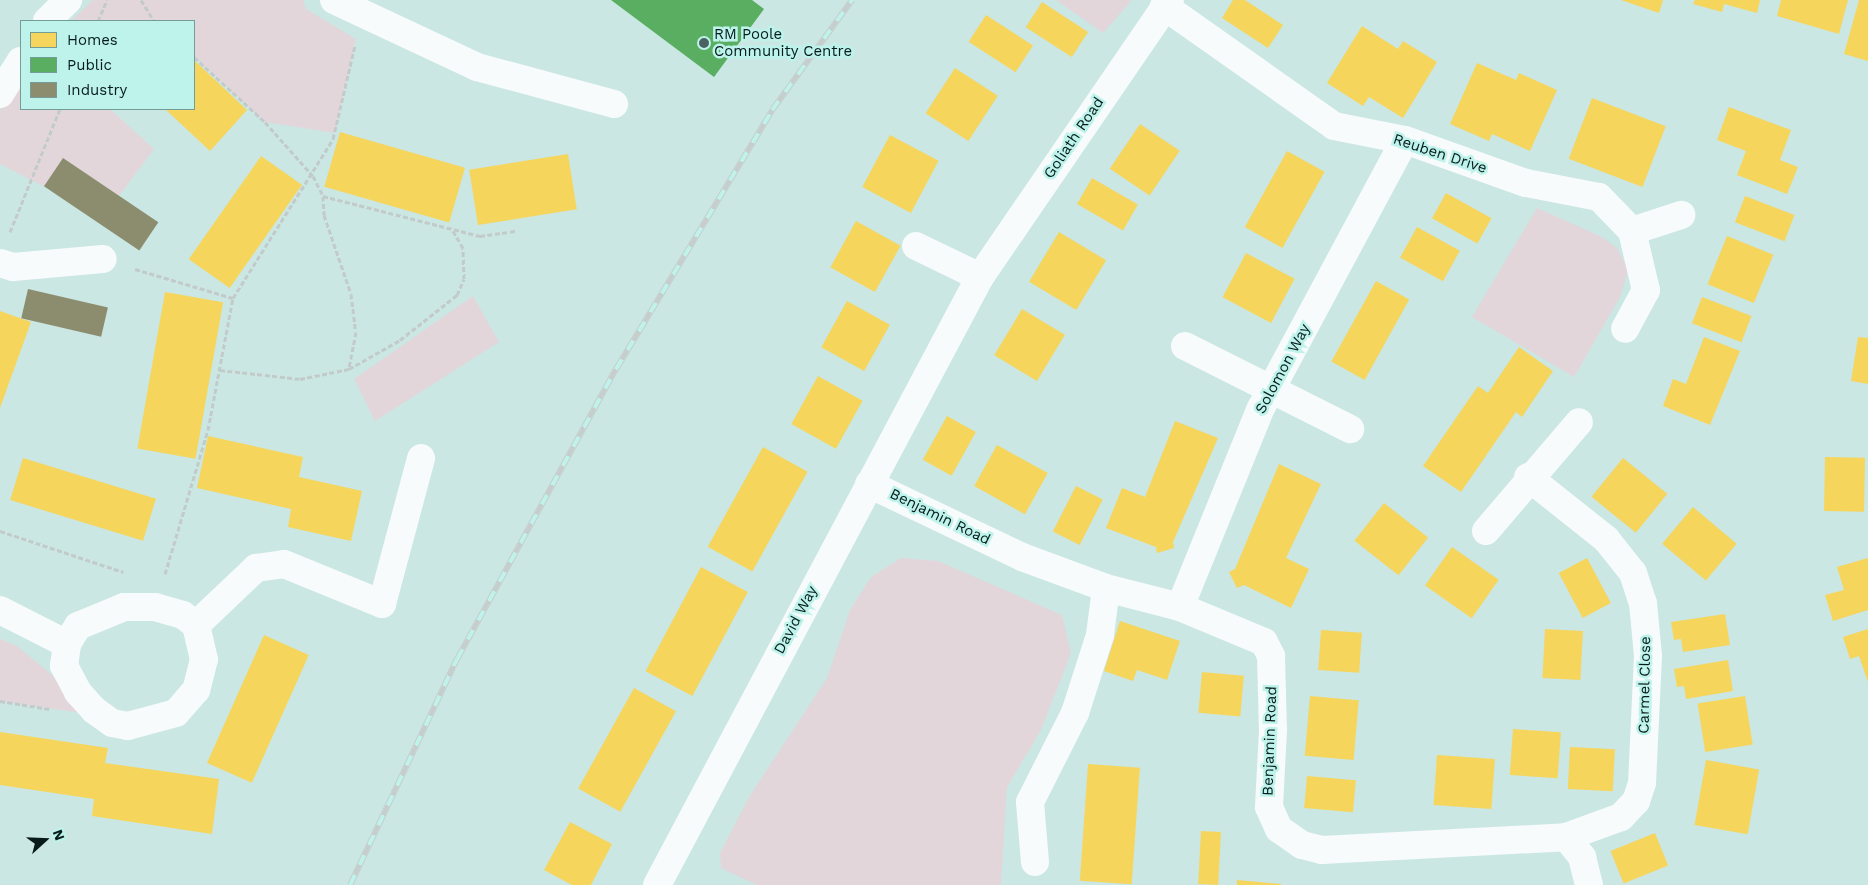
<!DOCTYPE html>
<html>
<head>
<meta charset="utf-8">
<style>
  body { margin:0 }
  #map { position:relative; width:1868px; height:885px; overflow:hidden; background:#cae7e3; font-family:"Work Sans",sans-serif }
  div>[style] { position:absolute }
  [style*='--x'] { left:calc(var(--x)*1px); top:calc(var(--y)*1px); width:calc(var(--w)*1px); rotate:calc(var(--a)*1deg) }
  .green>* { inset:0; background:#e2d6da }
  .homes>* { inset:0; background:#f6d55c; transform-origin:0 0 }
  .public>* { inset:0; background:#5aae61 }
  .industry>* { inset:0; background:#8c8c6e; transform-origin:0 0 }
  .path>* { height:3px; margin-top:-1.5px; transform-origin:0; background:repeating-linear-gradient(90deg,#c3cbca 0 5px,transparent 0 7.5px) }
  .minor>* { height:28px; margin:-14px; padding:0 14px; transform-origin:14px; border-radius:14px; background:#f7fbfb }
  .rail>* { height:5.5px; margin-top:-2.75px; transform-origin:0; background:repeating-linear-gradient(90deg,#bef3ec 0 11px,#c6cecd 0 22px); box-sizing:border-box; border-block:1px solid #c6cecd }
  .dots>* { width:14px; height:14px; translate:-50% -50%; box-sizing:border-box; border:2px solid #bef3ec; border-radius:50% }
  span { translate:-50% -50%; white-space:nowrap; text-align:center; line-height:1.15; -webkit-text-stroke:5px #bef3ec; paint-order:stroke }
  .poi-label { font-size:15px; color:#071c1a }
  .left { translate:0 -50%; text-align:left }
  .street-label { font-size:15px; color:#071c1a }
  .legend { position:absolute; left:20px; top:20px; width:175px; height:90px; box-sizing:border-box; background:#bef3ec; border:1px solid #759d98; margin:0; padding:6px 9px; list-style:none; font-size:15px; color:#071c1a }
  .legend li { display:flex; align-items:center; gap:10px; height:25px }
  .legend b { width:25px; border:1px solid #759d98 }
  .north { position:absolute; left:20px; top:815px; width:50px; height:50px; -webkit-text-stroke:4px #bef3ec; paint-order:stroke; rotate:70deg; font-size:14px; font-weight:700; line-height:20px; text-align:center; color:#071c1a }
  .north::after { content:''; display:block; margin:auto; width:18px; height:22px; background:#071c1a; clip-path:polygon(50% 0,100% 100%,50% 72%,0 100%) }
</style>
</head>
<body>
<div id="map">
  <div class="green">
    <i style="clip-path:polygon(93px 0,303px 0,306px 9px,356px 39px,335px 133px,265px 122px,194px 57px,194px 21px,71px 21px)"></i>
    <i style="clip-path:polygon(1056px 0,1132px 0,1103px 33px)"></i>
    <i style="clip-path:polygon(21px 80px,21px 109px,110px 109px,154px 149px,119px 196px,63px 158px,45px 187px,0 164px,0 111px)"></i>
    <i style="clip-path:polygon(1537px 208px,1602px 237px,1617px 248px,1628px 270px,1620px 297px,1574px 377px,1472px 317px)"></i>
    <i style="clip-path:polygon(473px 296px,499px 342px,375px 421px,354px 379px)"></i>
    <i style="clip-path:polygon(901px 558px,938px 561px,1062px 615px,1071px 653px,1041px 730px,1007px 787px,1001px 885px,757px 885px,721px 868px,720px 853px,749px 797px,827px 678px,850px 610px,871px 577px)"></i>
    <i style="clip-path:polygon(0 639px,17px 646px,52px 675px,82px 713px,0 701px)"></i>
  </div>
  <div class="homes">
    <i style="clip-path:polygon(1233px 0,1245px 0,1283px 25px,1268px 48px,1222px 18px)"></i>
    <i style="clip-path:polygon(1621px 0,1663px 0,1659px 13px)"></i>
    <i style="clip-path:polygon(1695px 0,1760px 0,1757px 13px,1724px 4px,1722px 12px,1693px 4px)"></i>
    <i style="clip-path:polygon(1781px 0,1848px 0,1839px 34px,1777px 16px)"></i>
    <i style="clip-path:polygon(1859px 0,1868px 0,1868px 61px,1844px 54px)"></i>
    <i style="left:1042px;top:2px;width:55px;height:30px;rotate:33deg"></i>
    <i style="left:986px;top:15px;width:56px;height:32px;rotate:33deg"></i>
    <i style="clip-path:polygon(1362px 26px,1398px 49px,1403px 41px,1437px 62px,1403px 118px,1369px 97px,1363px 106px,1327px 83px)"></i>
    <i style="clip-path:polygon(194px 60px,247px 110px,210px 151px,165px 109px,194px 109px)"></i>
    <i style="clip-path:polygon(1477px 63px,1516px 80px,1519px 73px,1557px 90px,1530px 151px,1492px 134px,1489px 141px,1450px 124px)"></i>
    <i style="left:955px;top:68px;width:51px;height:54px;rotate:33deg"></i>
    <i style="left:1592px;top:98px;width:79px;height:65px;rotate:21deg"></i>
    <i style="clip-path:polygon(1729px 107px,1791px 130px,1780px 160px,1798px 167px,1787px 194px,1737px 175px,1746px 151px,1717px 140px)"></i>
    <i style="left:1140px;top:124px;width:48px;height:54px;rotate:34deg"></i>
    <i style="left:340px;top:132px;width:130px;height:57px;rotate:16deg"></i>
    <i style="left:890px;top:135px;width:55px;height:59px;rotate:28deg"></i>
    <i style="left:1287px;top:151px;width:43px;height:87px;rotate:29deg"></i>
    <i style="left:568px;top:154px;width:56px;height:100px;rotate:81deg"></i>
    <i style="left:261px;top:156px;width:50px;height:126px;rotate:35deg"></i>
    <i style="left:1092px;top:178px;width:53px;height:30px;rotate:30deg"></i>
    <i style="left:1446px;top:193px;width:52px;height:29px;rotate:29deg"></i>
    <i style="left:1745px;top:196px;width:53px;height:28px;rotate:21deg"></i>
    <i style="left:856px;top:221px;width:51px;height:53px;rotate:29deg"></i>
    <i style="left:1417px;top:227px;width:49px;height:35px;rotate:29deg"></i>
    <i style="left:1059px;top:232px;width:55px;height:58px;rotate:31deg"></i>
    <i style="left:1727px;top:236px;width:50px;height:52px;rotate:22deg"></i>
    <i style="left:1246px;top:253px;width:55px;height:50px;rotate:28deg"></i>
    <i style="left:1376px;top:281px;width:38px;height:92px;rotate:29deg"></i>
    <i style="left:165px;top:292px;width:59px;height:159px;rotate:10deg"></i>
    <i style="left:1702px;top:297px;width:53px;height:28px;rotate:21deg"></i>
    <i style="left:847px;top:301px;width:49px;height:53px;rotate:29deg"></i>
    <i style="left:1022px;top:309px;width:50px;height:54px;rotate:31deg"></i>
    <i style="clip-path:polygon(0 311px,31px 322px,0 408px)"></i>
    <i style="clip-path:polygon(1704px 337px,1740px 351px,1710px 425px,1663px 406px,1673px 379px,1686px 384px)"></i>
    <i style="clip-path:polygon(1858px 337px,1868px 338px,1868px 384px,1851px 381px)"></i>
    <i style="clip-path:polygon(1519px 347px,1553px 371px,1522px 417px,1516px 412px,1461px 492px,1423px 466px,1478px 386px,1488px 393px)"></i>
    <i style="left:818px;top:376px;width:51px;height:55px;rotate:29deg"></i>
    <i style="left:947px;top:416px;width:33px;height:50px;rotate:29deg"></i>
    <i style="clip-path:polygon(1175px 421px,1218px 438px,1173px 542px,1174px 548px,1157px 553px,1156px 547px,1106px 528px,1122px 488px,1145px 497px)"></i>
    <i style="clip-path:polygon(208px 436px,303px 457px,299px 477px,362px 491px,351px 541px,288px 527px,291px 509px,197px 488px)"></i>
    <i style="left:997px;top:445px;width:58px;height:47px;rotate:29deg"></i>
    <i style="left:763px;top:447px;width:51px;height:114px;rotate:29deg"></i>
    <i style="left:1825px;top:457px;width:40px;height:54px;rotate:1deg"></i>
    <i style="left:23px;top:458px;width:139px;height:44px;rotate:17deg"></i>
    <i style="left:1623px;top:458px;width:57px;height:50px;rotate:39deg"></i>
    <i style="clip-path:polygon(1279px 464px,1321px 484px,1286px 558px,1309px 569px,1291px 608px,1244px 585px,1237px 588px,1229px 572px,1235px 569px)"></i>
    <i style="left:1076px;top:486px;width:30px;height:51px;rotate:27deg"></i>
    <i style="left:1384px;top:503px;width:56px;height:48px;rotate:38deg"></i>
    <i style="left:1693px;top:507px;width:57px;height:48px;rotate:40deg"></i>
    <i style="left:1452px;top:547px;width:57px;height:47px;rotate:35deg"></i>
    <i style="left:1587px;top:558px;width:51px;height:32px;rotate:62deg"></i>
    <i style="clip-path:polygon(1868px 558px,1868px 610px,1833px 621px,1825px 595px,1844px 590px,1837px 567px)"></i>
    <i style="left:701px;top:567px;width:53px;height:118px;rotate:28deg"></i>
    <i style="clip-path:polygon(1725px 614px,1730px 645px,1683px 652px,1681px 639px,1674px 640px,1671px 622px)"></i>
    <i style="clip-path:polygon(1120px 621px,1180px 641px,1167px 680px,1137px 670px,1133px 681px,1104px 671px)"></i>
    <i style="left:1545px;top:629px;width:38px;height:49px;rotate:3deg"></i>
    <i style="clip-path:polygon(1868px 629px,1868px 682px,1859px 656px,1850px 659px,1843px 637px)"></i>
    <i style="left:1321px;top:630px;width:41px;height:40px;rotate:4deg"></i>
    <i style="left:264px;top:635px;width:49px;height:140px;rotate:24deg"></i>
    <i style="clip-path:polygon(1728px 660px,1733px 691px,1686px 699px,1684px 686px,1677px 687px,1674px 669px)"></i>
    <i style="left:1202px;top:672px;width:42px;height:41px;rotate:5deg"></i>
    <i style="left:634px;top:688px;width:48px;height:115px;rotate:29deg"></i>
    <i style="left:1310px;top:696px;width:49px;height:60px;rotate:5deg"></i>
    <i style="left:1745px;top:696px;width:49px;height:48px;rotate:81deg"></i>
    <i style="left:1513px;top:729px;width:48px;height:46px;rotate:4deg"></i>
    <i style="clip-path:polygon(0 732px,108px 748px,105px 763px,219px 779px,212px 834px,92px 816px,94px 799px,0 785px)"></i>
    <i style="left:1570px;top:747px;width:45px;height:42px;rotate:3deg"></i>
    <i style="left:1437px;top:755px;width:58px;height:50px;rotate:4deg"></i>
    <i style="left:1706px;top:760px;width:54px;height:66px;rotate:10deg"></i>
    <i style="left:1088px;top:764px;width:52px;height:117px;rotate:4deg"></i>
    <i style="left:1307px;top:776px;width:49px;height:32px;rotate:5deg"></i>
    <i style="clip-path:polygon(570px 822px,612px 844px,591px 885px,572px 885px,544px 870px)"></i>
    <i style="left:1201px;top:831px;width:20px;height:53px;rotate:3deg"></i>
    <i style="left:1655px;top:833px;width:35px;height:48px;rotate:68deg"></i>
    <i style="clip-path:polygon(1237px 880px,1281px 884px,1281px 885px,1237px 885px)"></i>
  </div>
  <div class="public">
    <i style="clip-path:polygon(611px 0,752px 0,764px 9px,714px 77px)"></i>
  </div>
  <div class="industry">
    <i style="left:63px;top:158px;width:115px;height:34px;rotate:34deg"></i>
    <i style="left:28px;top:289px;width:82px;height:30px;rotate:13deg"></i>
  </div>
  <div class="path">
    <i style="--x:141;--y:0;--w:25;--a:58"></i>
    <i style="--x:98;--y:21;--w:23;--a:-67"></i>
    <i style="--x:194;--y:57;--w:96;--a:42.5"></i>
    <i style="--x:265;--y:122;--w:72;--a:48.4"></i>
    <i style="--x:313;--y:176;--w:22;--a:63"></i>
    <i style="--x:323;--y:196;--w:162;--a:14.3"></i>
    <i style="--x:480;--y:236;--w:37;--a:-8"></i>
    <i style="--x:323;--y:196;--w:19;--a:87"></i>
    <i style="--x:324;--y:215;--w:83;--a:71.1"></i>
    <i style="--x:351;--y:294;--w:38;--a:83"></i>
    <i style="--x:356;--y:332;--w:38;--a:101"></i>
    <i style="--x:10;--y:232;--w:133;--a:-67.9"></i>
    <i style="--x:135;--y:269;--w:102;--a:16.5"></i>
    <i style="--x:220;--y:370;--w:81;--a:6.4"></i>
    <i style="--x:300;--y:379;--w:50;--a:-11.5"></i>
    <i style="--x:349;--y:369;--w:59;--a:-29.6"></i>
    <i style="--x:400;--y:340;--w:73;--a:-38.3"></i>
    <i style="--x:457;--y:295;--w:17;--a:-66"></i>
    <i style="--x:464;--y:279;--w:31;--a:-92"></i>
    <i style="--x:463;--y:248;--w:20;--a:-120"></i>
    <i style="--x:0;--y:531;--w:130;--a:18.4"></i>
    <i style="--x:165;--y:574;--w:150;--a:-73.4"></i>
    <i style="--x:208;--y:430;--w:134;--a:-79.3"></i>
    <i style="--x:233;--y:298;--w:188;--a:-57.8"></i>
    <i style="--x:333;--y:139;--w:97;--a:-76.8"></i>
    <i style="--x:0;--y:701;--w:50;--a:9.3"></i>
  </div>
  <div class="minor">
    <i style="--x:334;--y:0;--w:158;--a:25.1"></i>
    <i style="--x:477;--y:67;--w:142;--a:15.1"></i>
    <i style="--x:1164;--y:6;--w:208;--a:35.2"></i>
    <i style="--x:1334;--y:126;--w:72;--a:11.2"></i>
    <i style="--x:1405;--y:140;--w:128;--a:19.6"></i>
    <i style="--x:1526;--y:183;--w:74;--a:10.9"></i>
    <i style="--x:1599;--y:197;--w:47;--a:45.9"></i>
    <i style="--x:1632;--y:231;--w:61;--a:76.7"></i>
    <i style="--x:1646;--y:290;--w:44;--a:118.3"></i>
    <i style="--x:47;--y:21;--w:30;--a:-45"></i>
    <i style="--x:0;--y:94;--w:39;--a:-58"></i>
    <i style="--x:1632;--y:231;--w:52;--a:-18.1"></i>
    <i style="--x:916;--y:246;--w:71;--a:25.8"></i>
    <i style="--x:0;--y:263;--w:14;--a:17"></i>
    <i style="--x:13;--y:267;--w:90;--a:-5.1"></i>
    <i style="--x:1185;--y:346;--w:185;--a:26.7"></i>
    <i style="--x:1528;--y:477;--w:100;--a:38.5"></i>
    <i style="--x:1606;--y:539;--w:43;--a:51.5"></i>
    <i style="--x:1633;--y:573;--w:32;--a:72"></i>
    <i style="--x:1643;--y:603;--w:53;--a:84.6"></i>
    <i style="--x:1648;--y:656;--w:127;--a:92.7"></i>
    <i style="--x:1642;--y:783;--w:19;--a:108"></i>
    <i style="--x:1636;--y:801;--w:22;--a:133"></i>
    <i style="--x:1621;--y:817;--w:59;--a:160"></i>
    <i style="--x:869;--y:484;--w:170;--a:25.5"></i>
    <i style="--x:1022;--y:557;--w:90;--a:20.3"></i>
    <i style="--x:1106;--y:588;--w:76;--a:14.4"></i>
    <i style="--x:1180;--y:607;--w:91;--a:22.6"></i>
    <i style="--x:1264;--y:642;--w:16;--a:63"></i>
    <i style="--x:1271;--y:656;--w:74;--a:88.5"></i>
    <i style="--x:1273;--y:730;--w:77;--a:93"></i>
    <i style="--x:1269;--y:807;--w:24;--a:66"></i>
    <i style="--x:1279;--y:829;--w:28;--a:35"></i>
    <i style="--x:1302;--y:845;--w:21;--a:14"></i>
    <i style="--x:1322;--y:850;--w:244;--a:-3"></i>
    <i style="--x:1566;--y:837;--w:26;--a:51"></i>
    <i style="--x:1582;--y:857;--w:29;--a:76"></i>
    <i style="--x:1486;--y:531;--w:143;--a:-49.5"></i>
    <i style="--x:124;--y:607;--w:31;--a:0"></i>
    <i style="--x:155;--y:607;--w:29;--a:16"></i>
    <i style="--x:183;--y:615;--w:16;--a:38"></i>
    <i style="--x:196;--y:625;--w:35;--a:77"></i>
    <i style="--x:204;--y:659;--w:32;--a:104"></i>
    <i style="--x:196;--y:690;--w:30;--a:131"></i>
    <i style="--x:176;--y:713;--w:50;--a:164.8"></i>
    <i style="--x:128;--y:726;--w:16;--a:-169"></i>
    <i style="--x:112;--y:723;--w:22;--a:-144"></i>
    <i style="--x:94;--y:710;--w:24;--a:-132"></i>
    <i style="--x:78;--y:692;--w:30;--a:-118"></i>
    <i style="--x:64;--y:666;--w:22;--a:-82"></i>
    <i style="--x:67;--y:644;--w:21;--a:-59"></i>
    <i style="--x:78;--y:626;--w:50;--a:-22.4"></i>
    <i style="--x:1180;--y:607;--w:215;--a:-67.9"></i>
    <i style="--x:1261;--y:408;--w:304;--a:-61.8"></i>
    <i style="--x:0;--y:610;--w:75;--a:26.9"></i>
    <i style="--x:196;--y:625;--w:83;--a:-43.5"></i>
    <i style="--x:256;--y:568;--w:28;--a:-8"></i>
    <i style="--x:284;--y:564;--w:106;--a:22.2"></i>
    <i style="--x:382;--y:604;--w:151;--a:-75"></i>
    <i style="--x:1035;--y:862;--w:60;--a:-94.8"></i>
    <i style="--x:1030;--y:802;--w:100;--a:-63.2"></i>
    <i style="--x:1075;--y:713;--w:82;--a:-72.2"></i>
    <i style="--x:1100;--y:635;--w:47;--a:-82.7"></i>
    <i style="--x:657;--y:885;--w:688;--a:-62.02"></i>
    <i style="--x:980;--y:277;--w:336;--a:-55.6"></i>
  </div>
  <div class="rail">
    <i style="--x:350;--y:885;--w:250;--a:-64.7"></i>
    <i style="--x:457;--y:659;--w:331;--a:-61.3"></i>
    <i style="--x:616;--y:369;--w:302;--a:-58.9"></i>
    <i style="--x:772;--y:110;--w:136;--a:-54"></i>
  </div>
  <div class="dots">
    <i style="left:704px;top:43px;background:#4b6360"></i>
  </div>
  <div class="poi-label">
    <span class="left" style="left:714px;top:43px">RM Poole<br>Community Centre</span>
  </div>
  <div class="street-label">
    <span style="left:1074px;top:138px;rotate:-56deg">Goliath Road</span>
    <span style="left:1440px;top:154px;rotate:18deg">Reuben Drive</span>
    <span style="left:1283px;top:369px;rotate:-62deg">Solomon Way</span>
    <span style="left:940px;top:517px;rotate:26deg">Benjamin Road</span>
    <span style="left:796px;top:620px;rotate:-62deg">David Way</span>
    <span style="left:1645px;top:685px;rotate:-89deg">Carmel Close</span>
    <span style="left:1270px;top:741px;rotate:-88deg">Benjamin Road</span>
  </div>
  <ul class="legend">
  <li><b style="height:14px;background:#f6d55c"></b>Homes</li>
  <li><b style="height:14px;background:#5aae61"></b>Public</li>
  <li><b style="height:14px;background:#8c8c6e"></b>Industry</li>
  </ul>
  <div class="north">N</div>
</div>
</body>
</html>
